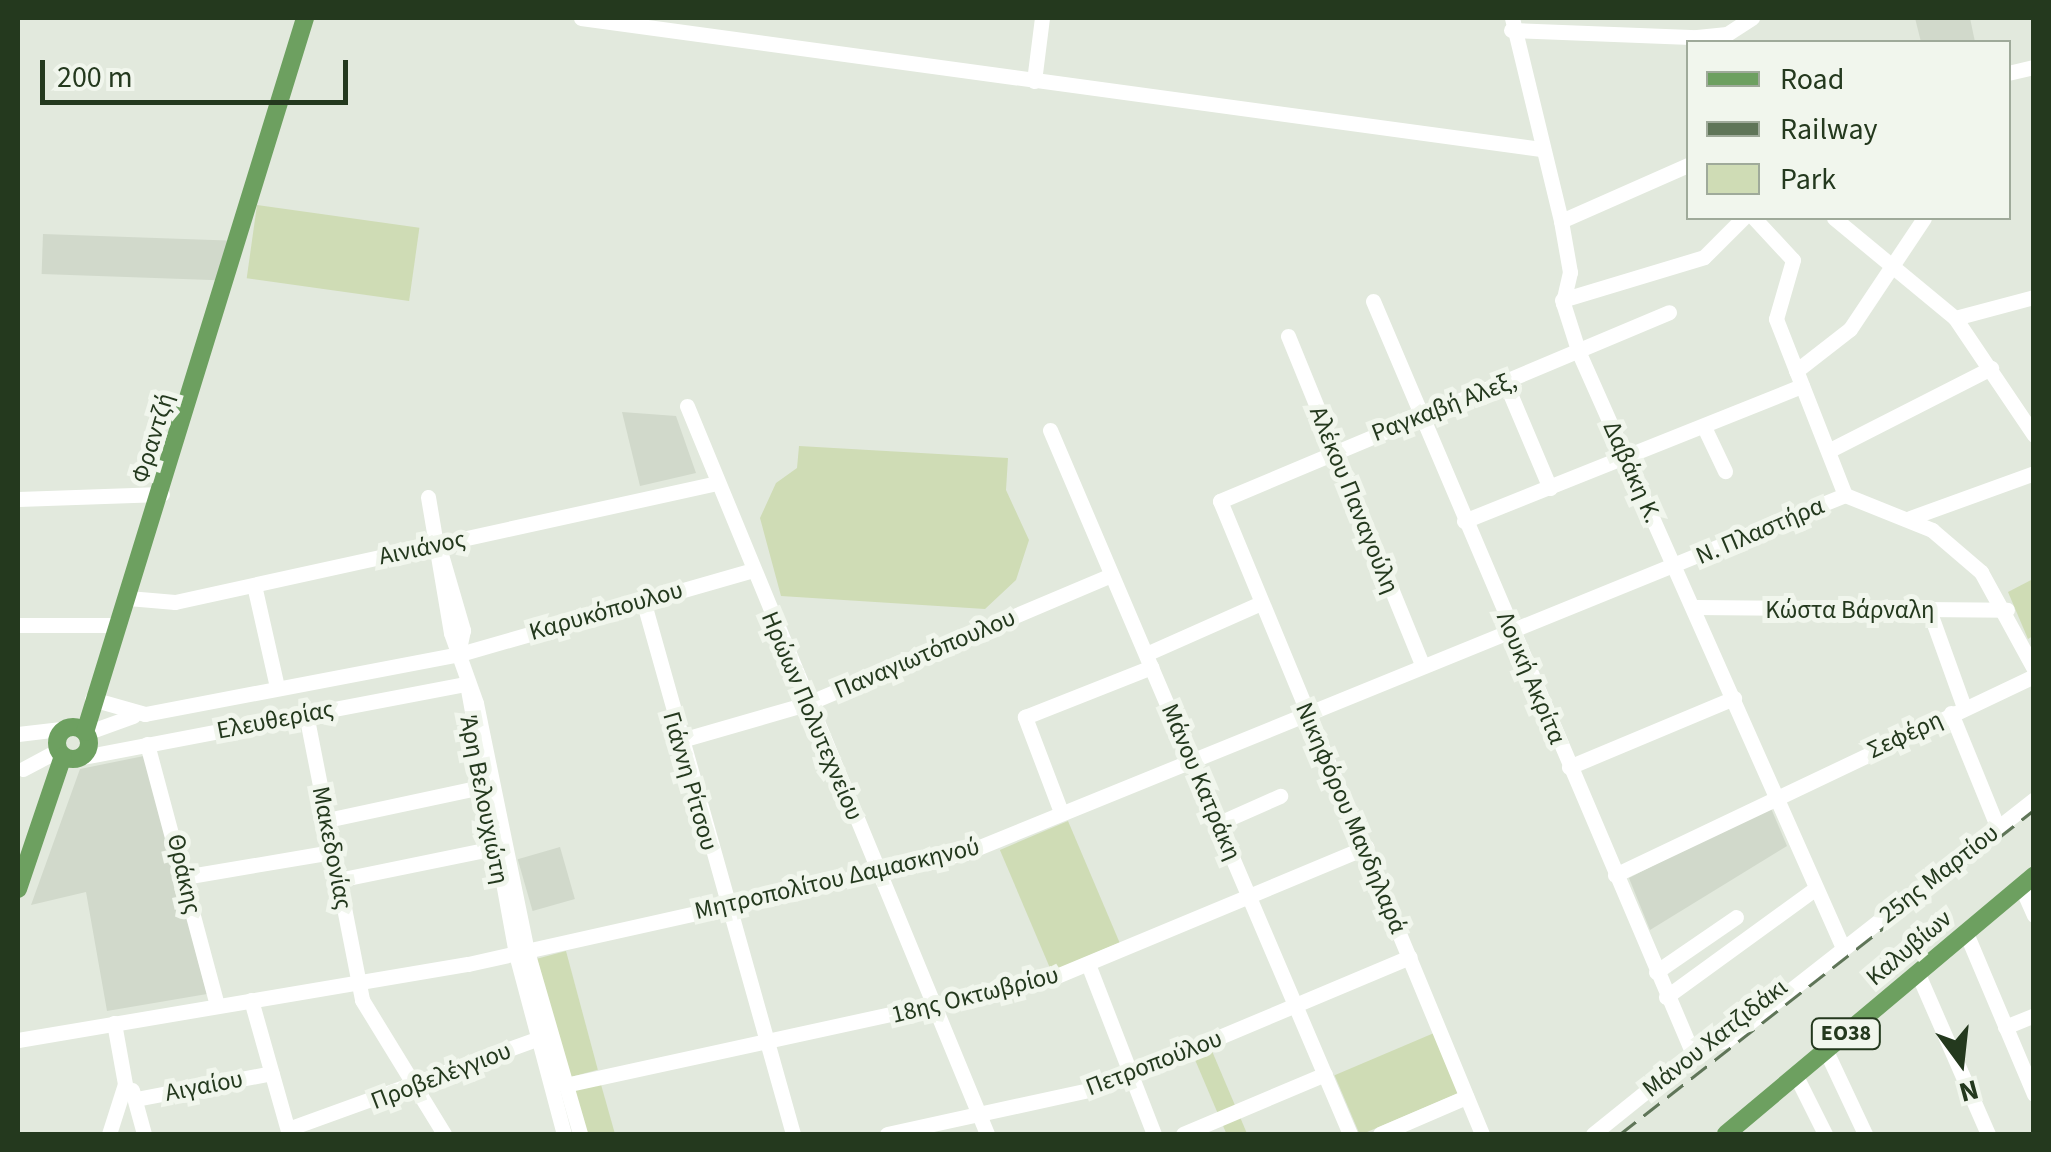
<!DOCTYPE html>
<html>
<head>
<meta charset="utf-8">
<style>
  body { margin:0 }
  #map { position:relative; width:2051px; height:1152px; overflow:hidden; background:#e2e9dd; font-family:"Source Sans 3",sans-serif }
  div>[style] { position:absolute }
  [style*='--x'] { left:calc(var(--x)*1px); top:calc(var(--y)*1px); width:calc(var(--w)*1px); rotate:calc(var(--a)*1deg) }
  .built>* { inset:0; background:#d1d9cb; transform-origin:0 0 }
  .green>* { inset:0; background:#cfdcb5; transform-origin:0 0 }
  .minor>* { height:15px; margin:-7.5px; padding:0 7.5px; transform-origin:7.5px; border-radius:7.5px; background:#fff }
  .major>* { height:18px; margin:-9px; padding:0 9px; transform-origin:9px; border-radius:9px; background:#6da060 }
  .major>.ring { margin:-9px; padding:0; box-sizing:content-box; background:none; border:18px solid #6da060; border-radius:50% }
  .rail>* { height:2.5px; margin-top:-1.25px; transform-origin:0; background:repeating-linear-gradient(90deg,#5f7558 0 20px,transparent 0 30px) }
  span { translate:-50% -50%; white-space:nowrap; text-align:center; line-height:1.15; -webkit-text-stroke:10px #f1f6ed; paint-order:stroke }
  .shield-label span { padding:2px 8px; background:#f1f6ed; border:2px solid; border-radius:8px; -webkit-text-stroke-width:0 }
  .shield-label { font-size:22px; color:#24391e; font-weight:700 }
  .street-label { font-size:25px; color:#24391e }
  .frame { position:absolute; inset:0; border:20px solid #24391e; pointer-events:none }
  .legend { position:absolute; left:1686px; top:40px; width:325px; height:180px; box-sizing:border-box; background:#f1f6ed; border:2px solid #9faa9a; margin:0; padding:12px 18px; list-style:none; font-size:30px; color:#24391e }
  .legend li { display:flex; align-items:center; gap:20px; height:50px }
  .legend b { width:50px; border:2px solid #9faa9a }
  .north { position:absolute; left:1911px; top:1012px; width:100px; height:100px; -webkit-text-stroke:8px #f1f6ed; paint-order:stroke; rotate:165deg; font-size:28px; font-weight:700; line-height:40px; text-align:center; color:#24391e }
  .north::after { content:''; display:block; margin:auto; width:35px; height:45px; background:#24391e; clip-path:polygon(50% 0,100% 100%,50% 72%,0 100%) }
  .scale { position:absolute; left:40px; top:60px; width:308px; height:45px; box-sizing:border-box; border:5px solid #24391e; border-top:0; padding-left:12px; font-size:30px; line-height:35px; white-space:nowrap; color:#24391e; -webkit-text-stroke:8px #f1f6ed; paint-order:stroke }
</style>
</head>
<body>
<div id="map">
  <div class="built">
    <i style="clip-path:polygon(1915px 18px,1970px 18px,1975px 42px,1921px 42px)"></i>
    <i style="left:43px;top:234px;width:184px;height:40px;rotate:2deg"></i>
    <i style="clip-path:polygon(622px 412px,676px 416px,696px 473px,640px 486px)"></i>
    <i style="clip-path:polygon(144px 756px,207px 994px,107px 1011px,86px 892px,31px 905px,80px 769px)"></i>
    <i style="clip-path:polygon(1770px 806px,1787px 846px,1650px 930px,1629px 878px)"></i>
    <i style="left:560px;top:847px;width:54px;height:44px;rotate:74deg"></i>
  </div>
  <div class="green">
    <i style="left:257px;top:205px;width:164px;height:74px;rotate:8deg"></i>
    <i style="clip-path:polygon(799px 446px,1008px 458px,1006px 490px,1029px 540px,1016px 580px,985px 609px,781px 596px,760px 518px,776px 483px,797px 468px)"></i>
    <i style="clip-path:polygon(2033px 579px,2033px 636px,2028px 639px,2008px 592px)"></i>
    <i style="left:1068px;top:821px;width:132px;height:74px;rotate:67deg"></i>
    <i style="left:566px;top:951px;width:123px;height:30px;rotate:75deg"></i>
    <i style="left:1434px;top:1033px;width:65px;height:108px;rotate:67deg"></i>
    <i style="left:1209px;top:1044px;width:98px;height:19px;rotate:67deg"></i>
    <i style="clip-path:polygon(600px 1081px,615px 1134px,586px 1134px,573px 1088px)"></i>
  </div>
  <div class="minor">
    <i style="--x:581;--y:18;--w:969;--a:7.77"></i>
    <i style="--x:1512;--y:18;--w:209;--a:76.4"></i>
    <i style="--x:1561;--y:221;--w:52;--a:80"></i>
    <i style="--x:1570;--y:272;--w:32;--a:103"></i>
    <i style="--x:1563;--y:303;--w:52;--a:72.3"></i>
    <i style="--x:1579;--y:353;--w:651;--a:66.07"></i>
    <i style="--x:1511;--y:30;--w:186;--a:2.2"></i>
    <i style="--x:1697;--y:37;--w:30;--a:-6"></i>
    <i style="--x:1727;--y:34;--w:30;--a:-33"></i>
    <i style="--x:2008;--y:73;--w:27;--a:-13"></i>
    <i style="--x:1034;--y:81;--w:64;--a:-82.8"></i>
    <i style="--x:1754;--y:218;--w:57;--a:47.1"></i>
    <i style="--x:1793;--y:260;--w:61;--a:106.1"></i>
    <i style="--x:1776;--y:319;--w:189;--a:68.6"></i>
    <i style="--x:1834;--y:218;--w:157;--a:39.6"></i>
    <i style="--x:1955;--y:318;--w:141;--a:56"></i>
    <i style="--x:1561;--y:221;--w:139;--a:-23.8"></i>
    <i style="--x:1562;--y:300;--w:148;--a:-16.8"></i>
    <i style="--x:1704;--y:257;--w:55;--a:-45"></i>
    <i style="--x:1373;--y:301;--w:818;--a:66.98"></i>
    <i style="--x:1955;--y:318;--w:82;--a:-14.9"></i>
    <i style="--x:1288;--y:336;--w:352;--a:67.8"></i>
    <i style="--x:1796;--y:371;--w:68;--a:-37.9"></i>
    <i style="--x:1850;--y:329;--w:133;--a:-56.3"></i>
    <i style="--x:1506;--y:384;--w:113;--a:67.1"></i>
    <i style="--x:687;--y:406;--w:787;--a:67.6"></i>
    <i style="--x:1704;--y:427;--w:49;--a:64.5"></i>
    <i style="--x:1050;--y:430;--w:765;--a:66.92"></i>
    <i style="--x:1830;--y:450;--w:181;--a:-27"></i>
    <i style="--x:1845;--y:495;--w:94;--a:21.9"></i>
    <i style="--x:1932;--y:530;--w:65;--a:40.6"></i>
    <i style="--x:1981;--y:572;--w:111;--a:61.3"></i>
    <i style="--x:428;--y:497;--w:138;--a:80.4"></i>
    <i style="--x:451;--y:633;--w:74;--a:70.3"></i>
    <i style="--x:476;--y:703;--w:253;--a:78.4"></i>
    <i style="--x:527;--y:951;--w:191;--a:73.8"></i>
    <i style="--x:18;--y:499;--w:144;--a:-2"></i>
    <i style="--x:1910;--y:518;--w:132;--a:-19.9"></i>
    <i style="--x:1464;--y:521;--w:364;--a:-21.8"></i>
    <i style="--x:438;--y:544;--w:90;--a:73.8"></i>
    <i style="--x:463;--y:630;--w:19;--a:102"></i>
    <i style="--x:254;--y:585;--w:105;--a:77.3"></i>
    <i style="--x:128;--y:598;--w:47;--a:4.9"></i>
    <i style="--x:175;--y:602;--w:555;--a:-12.38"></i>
    <i style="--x:643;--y:600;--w:555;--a:74.31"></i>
    <i style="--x:1694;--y:607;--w:313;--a:0.5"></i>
    <i style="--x:1929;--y:610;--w:103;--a:70.2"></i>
    <i style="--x:18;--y:625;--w:100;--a:0"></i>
    <i style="--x:1146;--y:654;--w:126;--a:-23.9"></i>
    <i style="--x:467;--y:684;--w:274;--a:79.7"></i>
    <i style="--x:516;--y:954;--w:186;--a:75.1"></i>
    <i style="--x:92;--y:699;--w:55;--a:15.8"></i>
    <i style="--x:145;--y:714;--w:321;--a:-10.8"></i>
    <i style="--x:460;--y:654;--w:304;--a:-16"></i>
    <i style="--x:1951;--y:713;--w:124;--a:67.8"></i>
    <i style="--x:306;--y:714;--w:291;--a:78.9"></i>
    <i style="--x:362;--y:1000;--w:157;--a:58.5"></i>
    <i style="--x:86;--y:733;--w:50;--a:-19.9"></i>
    <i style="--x:18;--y:734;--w:50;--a:-6.8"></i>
    <i style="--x:678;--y:741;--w:133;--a:-16.1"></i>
    <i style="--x:806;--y:704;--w:331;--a:-22.9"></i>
    <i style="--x:147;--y:744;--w:270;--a:75"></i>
    <i style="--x:83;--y:757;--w:391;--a:-10.8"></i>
    <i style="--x:1569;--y:767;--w:179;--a:-22.7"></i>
    <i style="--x:23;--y:769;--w:40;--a:-28"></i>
    <i style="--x:1061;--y:812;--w:102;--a:-110.8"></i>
    <i style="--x:1025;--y:717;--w:136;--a:-21.6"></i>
    <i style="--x:327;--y:820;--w:157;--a:-12.1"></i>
    <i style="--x:1219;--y:823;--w:67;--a:-23.9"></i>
    <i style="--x:1615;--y:875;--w:464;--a:-25.4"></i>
    <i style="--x:184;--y:877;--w:150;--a:-9.6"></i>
    <i style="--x:338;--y:880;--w:159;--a:-11.6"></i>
    <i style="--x:2021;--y:886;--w:32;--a:66"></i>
    <i style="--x:1966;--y:933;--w:175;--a:67.1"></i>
    <i style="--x:1088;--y:964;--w:182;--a:68.8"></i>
    <i style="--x:1656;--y:972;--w:97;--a:-34.5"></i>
    <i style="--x:1918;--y:974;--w:175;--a:66.4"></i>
    <i style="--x:1666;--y:997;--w:185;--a:-36"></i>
    <i style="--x:251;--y:1000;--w:139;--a:74.2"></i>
    <i style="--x:2005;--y:1027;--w:31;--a:-22"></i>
    <i style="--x:18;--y:1040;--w:456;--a:-9.6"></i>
    <i style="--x:468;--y:964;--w:509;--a:-12.59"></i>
    <i style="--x:965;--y:853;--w:950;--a:-22.14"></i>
    <i style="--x:1703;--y:1046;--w:25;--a:-14"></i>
    <i style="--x:1727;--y:1040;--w:390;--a:-38.1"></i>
    <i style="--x:1826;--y:1051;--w:92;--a:64.8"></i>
    <i style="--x:1796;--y:1076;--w:65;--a:63.4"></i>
    <i style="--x:565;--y:1085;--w:493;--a:-12.3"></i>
    <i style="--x:1047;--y:980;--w:346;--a:-22.6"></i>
    <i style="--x:132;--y:1090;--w:46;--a:74.7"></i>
    <i style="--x:136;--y:1099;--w:138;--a:-10.8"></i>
    <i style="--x:288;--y:1129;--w:265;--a:-19.9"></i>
    <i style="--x:109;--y:1134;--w:52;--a:-72.3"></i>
    <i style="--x:125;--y:1084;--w:62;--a:-100.2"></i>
    <i style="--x:887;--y:1134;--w:216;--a:-12.3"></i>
    <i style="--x:1098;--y:1088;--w:338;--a:-22.8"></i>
    <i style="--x:1183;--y:1134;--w:154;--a:-22.9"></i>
    <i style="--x:1380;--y:1134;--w:94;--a:-23.3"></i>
    <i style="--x:1482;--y:1134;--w:685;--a:-112.48"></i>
    <i style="--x:1220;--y:501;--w:487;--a:-22.8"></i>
    <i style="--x:1593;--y:1134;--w:137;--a:-38.8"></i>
  </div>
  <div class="major">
    <i class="ring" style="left:57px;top:727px;width:14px;height:14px"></i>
    <i style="--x:85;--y:732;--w:747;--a:-72.87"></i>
    <i style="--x:18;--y:889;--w:140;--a:-71.3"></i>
    <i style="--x:1726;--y:1134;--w:402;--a:-40"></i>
  </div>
  <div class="rail">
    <i style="--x:1620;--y:1134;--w:526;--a:-38.05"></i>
  </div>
  <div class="shield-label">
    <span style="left:1846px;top:1034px">ΕΟ38</span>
  </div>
  <div class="street-label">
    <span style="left:1444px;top:407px;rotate:-21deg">Ραγκαβή Αλεξ,</span>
    <span style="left:153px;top:438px;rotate:-73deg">Φραντζή</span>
    <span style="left:1632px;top:472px;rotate:66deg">Δαβάκη Κ.</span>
    <span style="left:1354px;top:500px;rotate:68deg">Αλέκου Παναγούλη</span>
    <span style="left:1760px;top:531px;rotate:-23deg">Ν. Πλαστήρα</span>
    <span style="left:422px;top:548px;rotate:-12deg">Αινιάνος</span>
    <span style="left:1850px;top:610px">Κώστα Βάρναλη</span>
    <span style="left:606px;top:611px;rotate:-16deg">Καρυκόπουλου</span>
    <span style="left:925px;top:654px;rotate:-23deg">Παναγιωτόπουλου</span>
    <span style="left:1531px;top:678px;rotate:67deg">Λουκή Ακρίτα</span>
    <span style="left:812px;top:716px;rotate:67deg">Ηρώων Πολυτεχνείου</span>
    <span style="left:275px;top:720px;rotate:-11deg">Ελευθερίας</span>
    <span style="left:1905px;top:735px;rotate:-25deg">Σεφέρη</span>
    <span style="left:690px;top:781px;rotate:74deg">Γιάννη Ρίτσου</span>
    <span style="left:1201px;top:782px;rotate:67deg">Μάνου Κατράκη</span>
    <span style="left:484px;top:800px;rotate:79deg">Άρη Βελουχιώτη</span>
    <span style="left:1351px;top:818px;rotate:67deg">Νικηφόρου Μανδηλαρά</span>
    <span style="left:332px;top:848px;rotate:79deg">Μακεδονίας</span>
    <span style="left:184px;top:874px;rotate:77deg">Θράκης</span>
    <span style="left:1939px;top:874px;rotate:-38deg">25ης Μαρτίου</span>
    <span style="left:837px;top:879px;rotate:-13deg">Μητροπολίτου Δαμασκηνού</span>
    <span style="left:1909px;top:948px;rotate:-40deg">Καλυβίων</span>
    <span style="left:975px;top:995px;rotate:-14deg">18ης Οκτωβρίου</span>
    <span style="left:1715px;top:1038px;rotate:-38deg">Μάνου Χατζιδάκι</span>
    <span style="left:1154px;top:1063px;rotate:-21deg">Πετροπούλου</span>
    <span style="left:441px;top:1076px;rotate:-21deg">Προβελέγγιου</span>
    <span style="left:204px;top:1086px;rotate:-11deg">Αιγαίου</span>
  </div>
  <div class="frame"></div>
  <ul class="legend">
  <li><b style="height:12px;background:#6da060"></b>Road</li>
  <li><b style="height:12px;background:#5f7558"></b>Railway</li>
  <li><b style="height:28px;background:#cfdcb5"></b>Park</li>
  </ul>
  <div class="north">N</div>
  <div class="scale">200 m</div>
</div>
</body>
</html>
